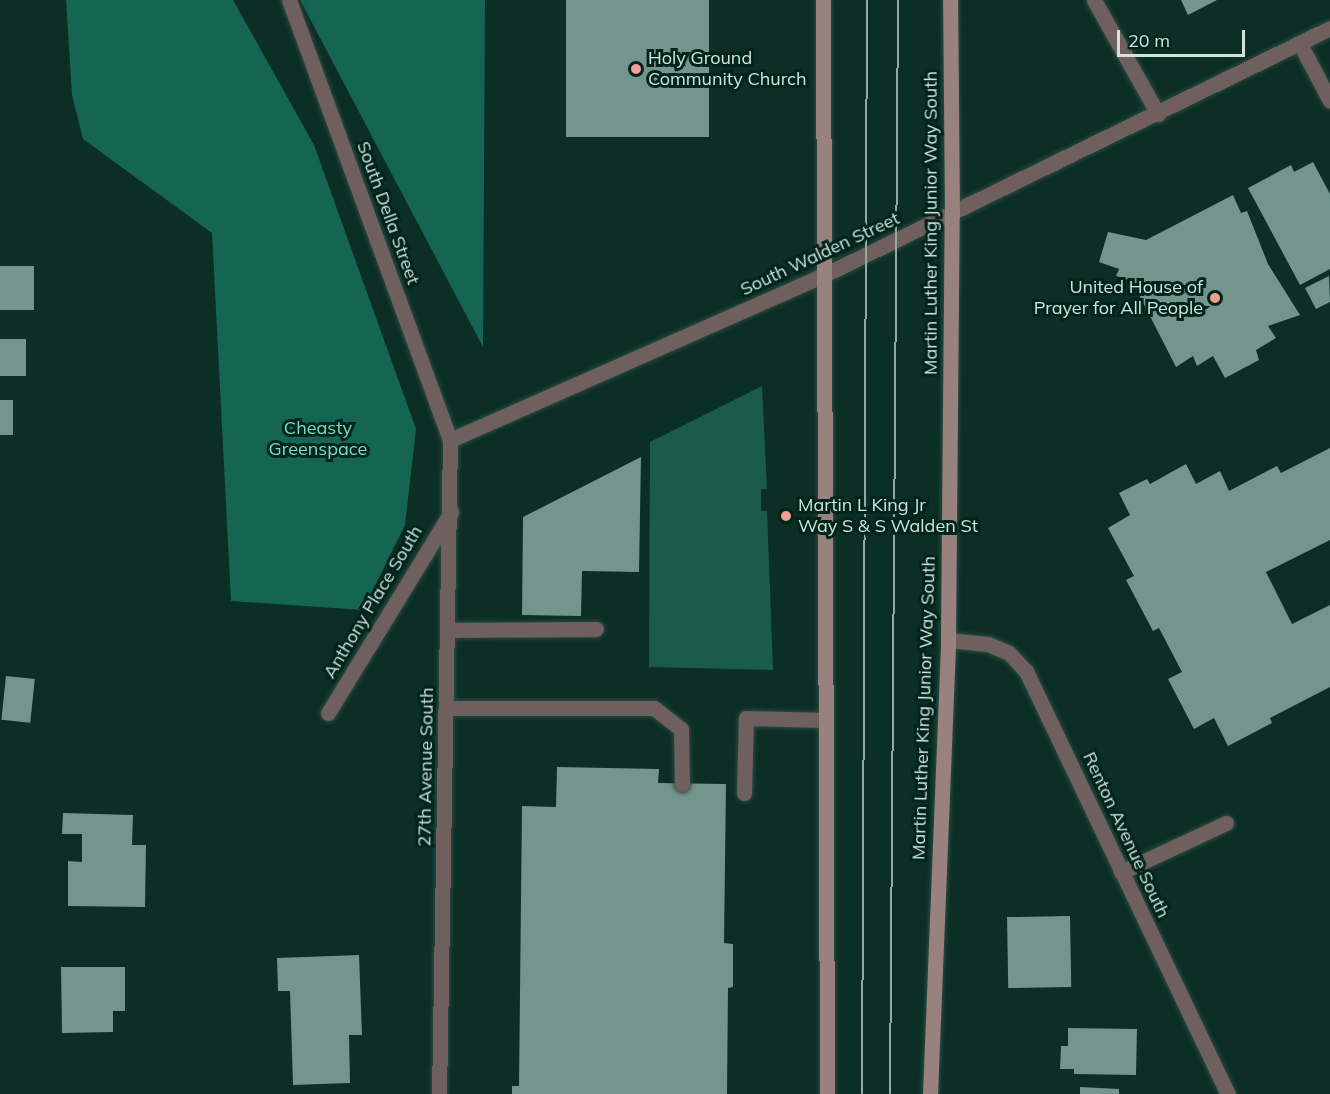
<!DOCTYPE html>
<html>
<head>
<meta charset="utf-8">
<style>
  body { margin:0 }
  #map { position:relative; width:1330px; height:1094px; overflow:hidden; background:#0b2e25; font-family:Mulish,sans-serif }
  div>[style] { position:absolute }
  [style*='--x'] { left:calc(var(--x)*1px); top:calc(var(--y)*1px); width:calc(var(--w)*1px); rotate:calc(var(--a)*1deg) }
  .green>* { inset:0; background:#1a5b4b }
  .forest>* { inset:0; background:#156553 }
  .building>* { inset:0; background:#72968b; transform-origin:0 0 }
  .roads { filter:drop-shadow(0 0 2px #2b4b42) drop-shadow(0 0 2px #2b4b42) }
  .service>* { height:15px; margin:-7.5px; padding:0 7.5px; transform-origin:7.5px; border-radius:7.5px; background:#6f605f }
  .minor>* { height:15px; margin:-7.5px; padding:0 7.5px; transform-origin:7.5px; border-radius:7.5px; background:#6f605f }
  .secondary>* { height:15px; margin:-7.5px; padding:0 7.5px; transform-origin:7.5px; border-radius:7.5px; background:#98817e }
  .tram>* { height:1.5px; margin:-0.75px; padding:0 0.75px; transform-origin:0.75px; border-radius:0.75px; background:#93aaa3 }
  .dots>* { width:16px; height:16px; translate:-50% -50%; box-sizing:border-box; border:3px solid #01241b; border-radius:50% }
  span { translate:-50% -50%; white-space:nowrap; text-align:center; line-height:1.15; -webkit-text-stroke:6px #01241b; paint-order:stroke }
  .poi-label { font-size:18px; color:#d1e3dd }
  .left { translate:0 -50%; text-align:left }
  .right { translate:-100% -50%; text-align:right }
  .street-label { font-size:18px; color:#d1e3dd }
  .park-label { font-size:18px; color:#74e1c3 }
  .scale { position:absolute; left:1117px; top:30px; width:128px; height:27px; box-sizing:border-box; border:3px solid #d1e3dd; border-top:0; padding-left:8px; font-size:18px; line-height:21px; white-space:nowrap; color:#d1e3dd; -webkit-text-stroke:4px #01241b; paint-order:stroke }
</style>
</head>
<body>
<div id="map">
  <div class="green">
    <i style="clip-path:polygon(762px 386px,767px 489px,761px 489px,761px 511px,767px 511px,773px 670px,649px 667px,650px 442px)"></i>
  </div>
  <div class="forest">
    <i style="clip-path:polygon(66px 0,233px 0,314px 145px,416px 429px,405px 525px,363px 610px,231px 601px,212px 233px,83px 139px,72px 95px)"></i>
    <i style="clip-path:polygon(300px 0,485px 0,483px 347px)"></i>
  </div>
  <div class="building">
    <i style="left:566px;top:0;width:143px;height:137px"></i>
    <i style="clip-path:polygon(1181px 0,1217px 0,1188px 15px)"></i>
    <i style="clip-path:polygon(1313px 162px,1330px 194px,1330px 269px,1300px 285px,1248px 188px,1291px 165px,1294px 172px)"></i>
    <i style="clip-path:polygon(1233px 195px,1241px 213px,1247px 211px,1268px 264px,1300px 315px,1268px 326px,1276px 338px,1256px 350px,1259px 360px,1225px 378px,1213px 356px,1197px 366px,1193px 356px,1176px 367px,1132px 281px,1116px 276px,1119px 269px,1099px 262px,1108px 232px,1146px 240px)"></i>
    <i style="left:0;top:266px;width:34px;height:44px"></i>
    <i style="clip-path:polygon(1329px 276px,1330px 302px,1316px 309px,1305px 288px)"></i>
    <i style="left:0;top:339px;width:26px;height:37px"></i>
    <i style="left:0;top:400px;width:13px;height:35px"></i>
    <i style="clip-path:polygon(1330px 448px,1330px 540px,1266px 572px,1292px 624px,1330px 605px,1330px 687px,1270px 718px,1272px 723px,1228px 746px,1214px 718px,1194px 729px,1168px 679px,1182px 672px,1159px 628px,1153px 631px,1126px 580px,1134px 576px,1108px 528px,1130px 515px,1119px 493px,1147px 479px,1150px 484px,1186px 464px,1196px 484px,1220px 471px,1229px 491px,1277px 466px,1281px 473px)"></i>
    <i style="clip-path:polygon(641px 457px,639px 572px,582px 571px,581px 616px,522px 615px,523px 517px)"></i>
    <i style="left:6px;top:676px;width:29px;height:44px;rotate:6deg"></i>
    <i style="clip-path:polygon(557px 767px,659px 769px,658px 783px,726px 784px,724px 943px,733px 944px,733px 987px,728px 988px,727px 1094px,512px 1094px,512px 1086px,519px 1086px,522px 806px,556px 807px)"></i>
    <i style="clip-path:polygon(63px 813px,133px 815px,132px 845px,146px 845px,145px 907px,68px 906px,68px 861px,82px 862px,82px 834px,62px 834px)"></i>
    <i style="left:1070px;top:916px;width:71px;height:63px;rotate:89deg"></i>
    <i style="clip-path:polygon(359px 955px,362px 1035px,349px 1035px,350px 1083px,293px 1085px,290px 991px,278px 991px,277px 958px)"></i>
    <i style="clip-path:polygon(61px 967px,125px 967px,125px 1011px,113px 1011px,113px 1032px,62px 1033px)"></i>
    <i style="clip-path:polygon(1068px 1028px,1137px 1029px,1136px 1075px,1074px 1074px,1074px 1069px,1060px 1069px,1061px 1046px,1068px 1046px)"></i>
    <i style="clip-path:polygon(1080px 1087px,1119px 1089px,1119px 1094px,1080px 1094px)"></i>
  </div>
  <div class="roads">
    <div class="service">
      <i style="--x:1300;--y:44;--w:64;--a:62.2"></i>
      <i style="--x:449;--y:630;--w:147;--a:-0.4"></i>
      <i style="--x:447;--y:708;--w:207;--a:0"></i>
      <i style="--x:654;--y:708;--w:34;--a:38"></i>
      <i style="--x:681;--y:729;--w:55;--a:89"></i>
      <i style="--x:744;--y:793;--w:75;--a:-88.5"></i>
      <i style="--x:746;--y:718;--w:79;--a:1.5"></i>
      <i style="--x:1121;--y:872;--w:116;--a:-25"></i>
    </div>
    <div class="minor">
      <i style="--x:289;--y:0;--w:469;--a:69.9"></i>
      <i style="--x:450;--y:440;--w:654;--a:90.96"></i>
      <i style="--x:1094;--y:0;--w:131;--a:60.7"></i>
      <i style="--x:450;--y:440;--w:407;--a:-23.8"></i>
      <i style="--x:822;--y:276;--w:565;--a:-26.02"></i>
      <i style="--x:948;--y:640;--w:40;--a:5.7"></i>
      <i style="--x:988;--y:644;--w:23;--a:23"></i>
      <i style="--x:1009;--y:653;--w:25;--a:47"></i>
      <i style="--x:1026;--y:671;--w:469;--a:64.5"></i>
      <i style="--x:328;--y:713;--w:236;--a:-58.5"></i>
    </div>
    <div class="secondary">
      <i style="--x:823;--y:0;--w:1094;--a:89.79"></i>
      <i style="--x:930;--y:1094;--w:454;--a:-87.7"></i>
      <i style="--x:948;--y:640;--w:426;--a:-89.5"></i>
      <i style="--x:952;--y:214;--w:214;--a:-90.5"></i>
    </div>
  </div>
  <div class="tram">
    <i style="--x:862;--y:1094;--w:1094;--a:-89.74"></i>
    <i style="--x:890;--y:1094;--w:1094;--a:-89.58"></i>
  </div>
  <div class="dots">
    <i style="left:636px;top:69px;background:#f59c94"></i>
    <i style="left:1215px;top:298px;background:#f59c94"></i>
    <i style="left:786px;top:516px;background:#f59c94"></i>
  </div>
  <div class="poi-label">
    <span class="left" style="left:648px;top:69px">Holy Ground<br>Community Church</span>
    <span class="right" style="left:1203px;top:298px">United House of<br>Prayer for All People</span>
    <span class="left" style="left:798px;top:516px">Martin L King Jr<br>Way S &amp; S Walden St</span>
  </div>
  <div class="street-label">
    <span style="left:388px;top:213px;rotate:70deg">South Della Street</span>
    <span style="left:931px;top:223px;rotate:-90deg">Martin Luther King Junior Way South</span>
    <span style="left:820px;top:254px;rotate:-25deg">South Walden Street</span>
    <span style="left:373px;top:602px;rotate:-59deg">Anthony Place South</span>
    <span style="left:924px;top:708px;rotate:-88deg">Martin Luther King Junior Way South</span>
    <span style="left:426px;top:767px;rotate:-89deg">27th Avenue South</span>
    <span style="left:1126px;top:835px;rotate:65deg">Renton Avenue South</span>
  </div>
  <div class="park-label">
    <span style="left:318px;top:439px">Cheasty<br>Greenspace</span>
  </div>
  <div class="scale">20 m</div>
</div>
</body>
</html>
